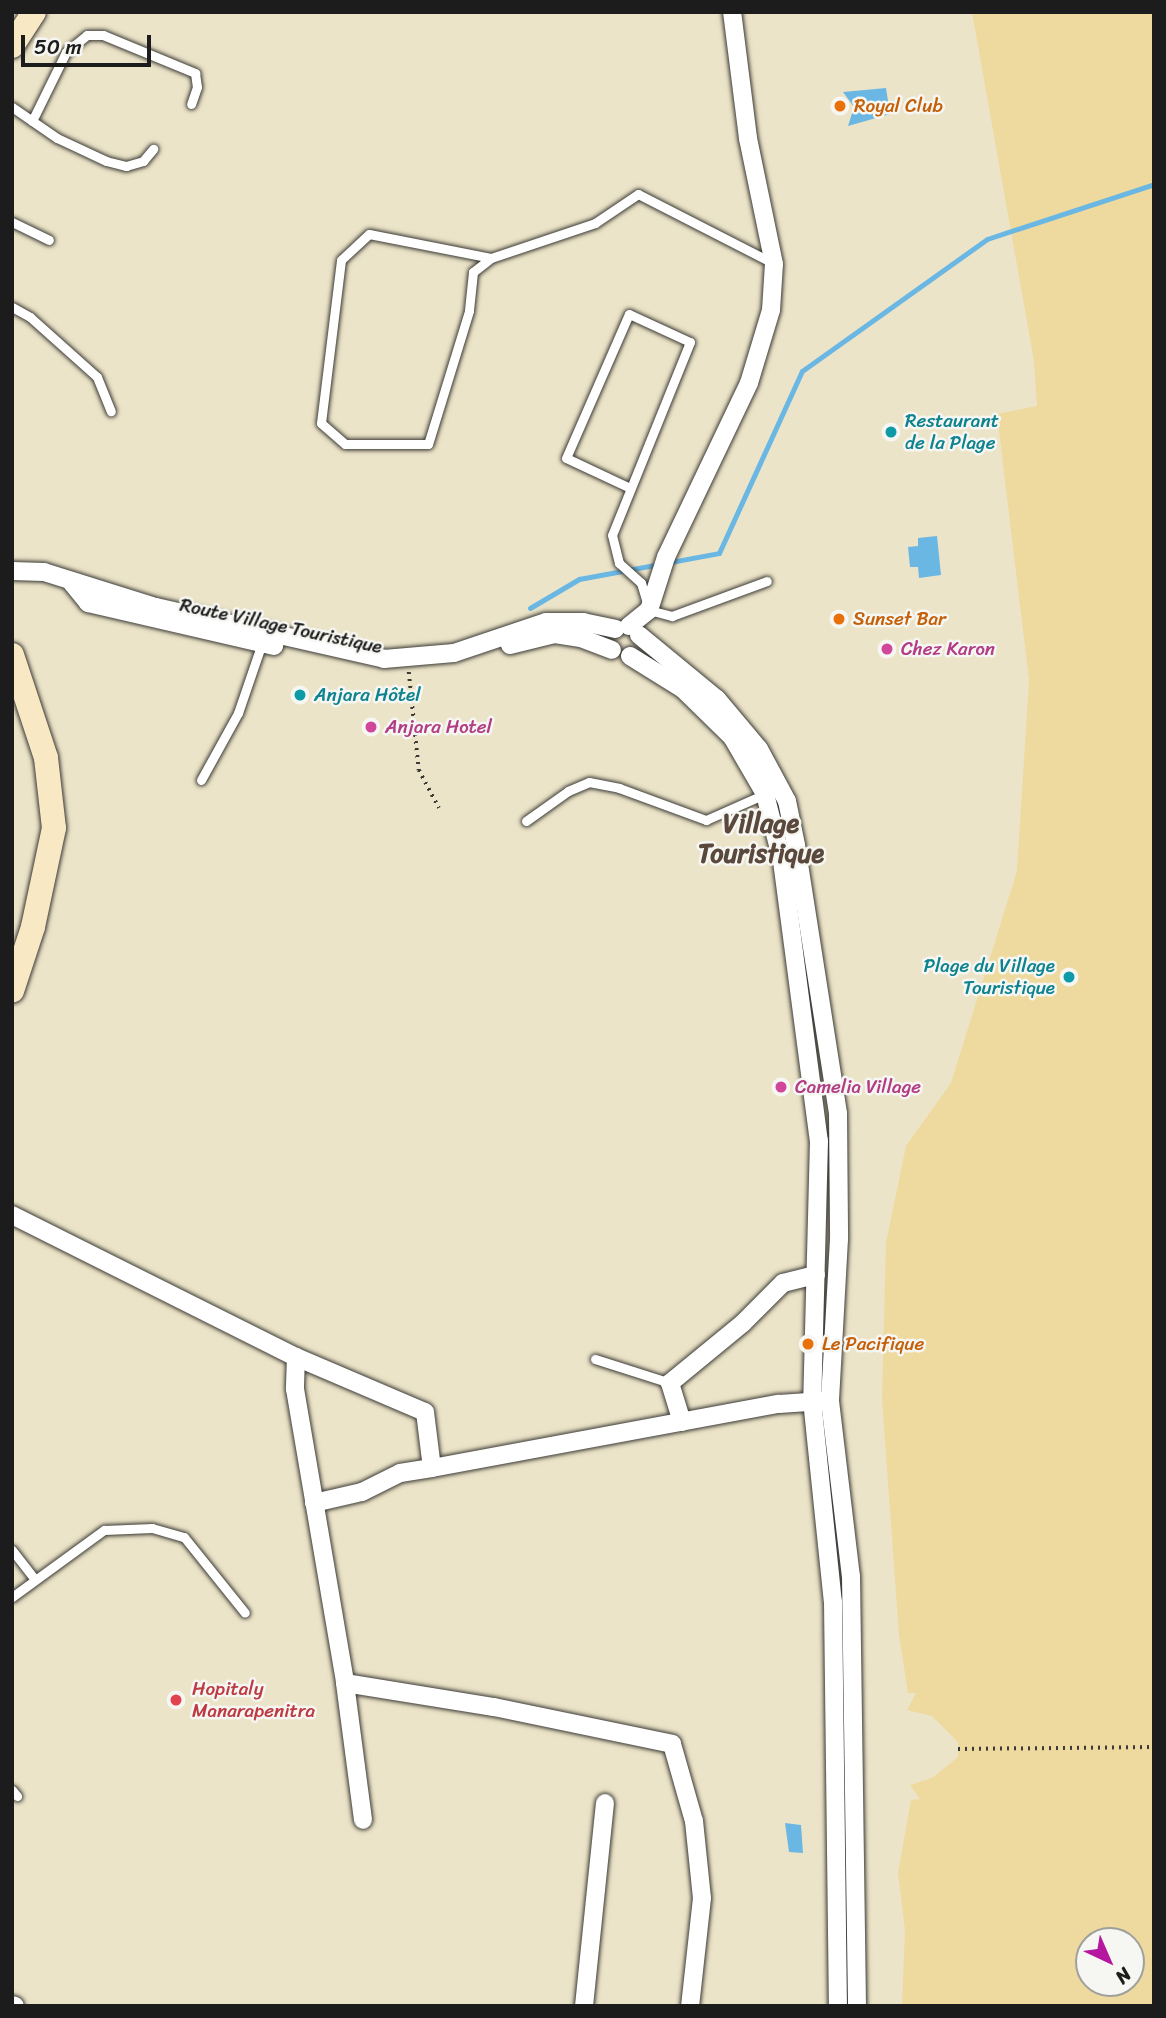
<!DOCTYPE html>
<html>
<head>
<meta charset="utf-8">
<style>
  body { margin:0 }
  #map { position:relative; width:1166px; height:2018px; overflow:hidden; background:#ece4c8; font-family:Sriracha,sans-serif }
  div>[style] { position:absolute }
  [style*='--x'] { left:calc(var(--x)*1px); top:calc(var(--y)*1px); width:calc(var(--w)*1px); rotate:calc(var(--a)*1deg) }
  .sand>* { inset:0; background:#eeda9e }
  .water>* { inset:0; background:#6bb7e4 }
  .stream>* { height:5px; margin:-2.5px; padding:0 2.5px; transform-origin:2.5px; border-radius:2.5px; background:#6bb7e4 }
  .path>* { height:3.5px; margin-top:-1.75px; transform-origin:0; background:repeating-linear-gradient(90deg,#3b3a36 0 2px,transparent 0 7px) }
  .roads { filter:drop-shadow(0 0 2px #3b3a36) drop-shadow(0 0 2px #3b3a36) }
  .service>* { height:9px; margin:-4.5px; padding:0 4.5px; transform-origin:4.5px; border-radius:4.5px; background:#fff }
  .minor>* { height:18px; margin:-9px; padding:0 9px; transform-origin:9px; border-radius:9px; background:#fff }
  .secondary>* { height:24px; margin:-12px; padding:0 12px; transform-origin:12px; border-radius:12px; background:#f8e8c3 }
  .dots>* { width:19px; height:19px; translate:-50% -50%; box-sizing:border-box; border:4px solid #f6f6f2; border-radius:50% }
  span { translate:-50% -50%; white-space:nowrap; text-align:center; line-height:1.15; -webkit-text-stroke:5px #f6f6f2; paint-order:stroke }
  .food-label { font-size:19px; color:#c56008 }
  .left { translate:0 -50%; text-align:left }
  .culture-label { font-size:19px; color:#0d838f }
  .right { translate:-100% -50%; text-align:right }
  .street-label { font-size:19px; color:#1c1c1c }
  .hotel-label { font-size:19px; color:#b23c85 }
  .health-label { font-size:19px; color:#be3a42 }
  .district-label { font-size:26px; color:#5b483c; font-weight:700 }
  .frame { position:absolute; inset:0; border:14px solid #1c1c1c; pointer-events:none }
  .north { position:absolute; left:1075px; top:1927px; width:70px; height:70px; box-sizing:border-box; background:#f6f6f2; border:2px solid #9f9f9c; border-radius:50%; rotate:136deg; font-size:19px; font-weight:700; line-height:28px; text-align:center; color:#1c1c1c }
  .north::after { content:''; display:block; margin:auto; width:24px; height:32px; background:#b5179e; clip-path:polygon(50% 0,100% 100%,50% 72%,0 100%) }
  .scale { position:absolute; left:21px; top:35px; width:130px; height:32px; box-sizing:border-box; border:4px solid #1c1c1c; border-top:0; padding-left:9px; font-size:21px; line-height:24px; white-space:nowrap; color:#1c1c1c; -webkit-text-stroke:5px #f6f6f2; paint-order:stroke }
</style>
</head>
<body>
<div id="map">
  <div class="sand">
    <i style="clip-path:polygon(evenodd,972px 12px,1154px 12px,1154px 2006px,902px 2006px,905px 1930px,898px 1873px,911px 1800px,920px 1799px,910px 1785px,932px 1778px,958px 1757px,958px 1742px,932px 1716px,907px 1710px,916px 1693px,908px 1693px,899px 1635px,882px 1399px,886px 1243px,906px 1146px,951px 1083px,1017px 871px,1029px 680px,997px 414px,1037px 406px,1034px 361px,972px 12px,1089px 1941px,1131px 1941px,1131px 1983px,1089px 1983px,1089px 1941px)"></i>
  </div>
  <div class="water">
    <i style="clip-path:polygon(886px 88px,890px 114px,848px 126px,854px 107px,843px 92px)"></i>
    <i style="clip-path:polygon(937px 536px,941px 575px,919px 578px,918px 567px,910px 567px,908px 547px,918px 546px,918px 538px)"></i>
    <i style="clip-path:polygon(785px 1823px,801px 1825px,803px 1853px,789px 1852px)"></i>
  </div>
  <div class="stream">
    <i style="--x:530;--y:608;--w:57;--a:-30.6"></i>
    <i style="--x:579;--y:579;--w:142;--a:-10.5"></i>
    <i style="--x:719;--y:553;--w:200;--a:-65.5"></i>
    <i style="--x:802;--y:371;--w:227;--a:-35.5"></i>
    <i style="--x:987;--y:239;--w:176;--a:-18.2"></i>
  </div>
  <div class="path">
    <i style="--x:409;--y:672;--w:99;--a:84.2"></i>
    <i style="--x:419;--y:770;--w:43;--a:62.2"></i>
    <i style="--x:958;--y:1749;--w:196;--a:-0.6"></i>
  </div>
  <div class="roads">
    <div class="service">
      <i style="--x:12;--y:107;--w:55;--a:34.6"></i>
      <i style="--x:57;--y:138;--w:54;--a:25.1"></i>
      <i style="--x:106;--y:161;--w:21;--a:14"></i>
      <i style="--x:126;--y:166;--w:18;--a:-16"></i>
      <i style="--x:143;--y:161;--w:16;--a:-50"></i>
      <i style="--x:32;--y:121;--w:77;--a:-63.8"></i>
      <i style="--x:66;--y:52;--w:27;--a:-39"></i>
      <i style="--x:87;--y:35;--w:16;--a:0"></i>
      <i style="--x:103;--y:35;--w:100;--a:22.4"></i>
      <i style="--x:195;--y:73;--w:14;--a:82"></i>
      <i style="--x:197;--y:87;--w:18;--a:109"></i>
      <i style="--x:12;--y:222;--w:41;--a:25.9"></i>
      <i style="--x:491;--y:258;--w:23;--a:142"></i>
      <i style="--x:473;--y:272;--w:39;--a:96"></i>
      <i style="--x:469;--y:311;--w:139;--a:107.1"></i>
      <i style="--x:428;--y:444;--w:83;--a:180"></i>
      <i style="--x:345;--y:444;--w:32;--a:-139"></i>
      <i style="--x:321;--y:423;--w:164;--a:-83"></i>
      <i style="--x:341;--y:260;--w:38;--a:-43"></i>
      <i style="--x:369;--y:234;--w:124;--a:11.1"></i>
      <i style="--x:491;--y:258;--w:110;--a:-18.6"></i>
      <i style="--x:595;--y:223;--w:52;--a:-34"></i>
      <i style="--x:638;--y:194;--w:152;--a:27.1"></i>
      <i style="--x:12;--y:307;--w:21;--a:29"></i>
      <i style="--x:30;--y:317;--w:90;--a:41.8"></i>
      <i style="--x:97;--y:377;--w:37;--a:68"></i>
      <i style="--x:628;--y:487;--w:68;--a:-154.9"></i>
      <i style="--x:566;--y:458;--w:157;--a:-66.4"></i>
      <i style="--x:629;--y:314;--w:67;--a:24.7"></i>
      <i style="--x:690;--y:342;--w:208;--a:112"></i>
      <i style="--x:612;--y:535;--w:29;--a:76"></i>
      <i style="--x:619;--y:563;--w:30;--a:42"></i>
      <i style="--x:641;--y:583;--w:28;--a:73"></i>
      <i style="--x:649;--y:610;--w:24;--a:15"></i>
      <i style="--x:672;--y:616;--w:101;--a:-20.2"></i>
      <i style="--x:201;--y:780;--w:77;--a:-61.1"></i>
      <i style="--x:238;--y:713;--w:74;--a:-71.1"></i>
      <i style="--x:526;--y:821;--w:52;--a:-35.5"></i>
      <i style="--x:568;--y:791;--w:23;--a:-23"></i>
      <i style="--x:589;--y:782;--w:31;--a:11"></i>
      <i style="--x:619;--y:788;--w:93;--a:20.2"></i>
      <i style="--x:706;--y:820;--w:64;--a:-23.8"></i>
      <i style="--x:595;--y:1359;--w:79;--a:17.7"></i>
      <i style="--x:12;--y:1550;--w:37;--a:52"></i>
      <i style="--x:12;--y:1597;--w:114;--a:-36.1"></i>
      <i style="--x:104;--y:1530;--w:48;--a:-2.4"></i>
      <i style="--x:152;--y:1528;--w:33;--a:16"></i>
      <i style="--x:184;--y:1537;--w:97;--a:51.2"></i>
      <i style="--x:12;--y:1790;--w:8;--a:50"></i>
    </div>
    <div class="minor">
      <i style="--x:12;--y:571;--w:32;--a:2"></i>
      <i style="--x:44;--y:572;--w:117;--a:17.4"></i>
      <i style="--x:156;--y:607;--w:234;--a:12.8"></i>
      <i style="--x:384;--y:659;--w:70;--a:-4.9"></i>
      <i style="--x:454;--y:653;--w:97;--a:-18.6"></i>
      <i style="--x:546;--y:622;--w:37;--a:0"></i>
      <i style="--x:583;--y:622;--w:33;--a:12"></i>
      <i style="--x:72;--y:583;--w:26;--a:51"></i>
      <i style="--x:88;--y:603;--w:191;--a:13"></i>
      <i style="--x:629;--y:626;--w:26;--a:-39"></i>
      <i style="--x:649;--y:610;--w:56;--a:-72.2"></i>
      <i style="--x:666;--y:557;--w:193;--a:-64.5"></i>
      <i style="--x:749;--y:383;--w:76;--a:-73.2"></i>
      <i style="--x:771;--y:310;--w:46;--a:-86.3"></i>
      <i style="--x:774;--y:264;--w:129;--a:-101.7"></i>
      <i style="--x:748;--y:138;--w:127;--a:-97.2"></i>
      <i style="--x:639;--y:635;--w:101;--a:39.4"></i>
      <i style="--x:717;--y:699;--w:65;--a:50"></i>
      <i style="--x:759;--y:749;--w:59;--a:61.7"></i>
      <i style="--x:787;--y:801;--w:45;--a:78.4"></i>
      <i style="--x:796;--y:845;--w:272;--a:81.1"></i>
      <i style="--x:838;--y:1114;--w:125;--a:89.5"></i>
      <i style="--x:839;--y:1239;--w:162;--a:93.2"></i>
      <i style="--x:830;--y:1401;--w:176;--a:83.2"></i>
      <i style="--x:851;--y:1576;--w:430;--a:89.2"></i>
      <i style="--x:510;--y:645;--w:46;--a:-13.7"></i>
      <i style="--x:555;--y:634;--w:26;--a:9"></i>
      <i style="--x:581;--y:638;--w:33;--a:21"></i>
      <i style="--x:630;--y:656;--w:62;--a:31.9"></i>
      <i style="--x:683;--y:689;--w:69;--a:44.4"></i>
      <i style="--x:732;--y:737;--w:66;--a:59.9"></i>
      <i style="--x:765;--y:794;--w:69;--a:75.8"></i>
      <i style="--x:782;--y:861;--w:282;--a:82.5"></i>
      <i style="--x:819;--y:1141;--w:259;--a:91.5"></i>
      <i style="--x:812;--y:1400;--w:203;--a:84.1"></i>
      <i style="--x:833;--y:1602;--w:404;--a:89.3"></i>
      <i style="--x:12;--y:1215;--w:318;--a:26.6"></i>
      <i style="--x:296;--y:1357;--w:140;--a:23.1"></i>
      <i style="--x:425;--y:1412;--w:56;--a:82.9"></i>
      <i style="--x:432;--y:1468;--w:353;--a:-10.5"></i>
      <i style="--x:779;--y:1404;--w:44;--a:-3.9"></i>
      <i style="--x:296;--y:1357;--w:32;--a:92"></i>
      <i style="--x:295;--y:1389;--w:298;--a:80.3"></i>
      <i style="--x:345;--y:1683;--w:138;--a:82.5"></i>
      <i style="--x:682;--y:1422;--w:41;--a:-107.1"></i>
      <i style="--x:670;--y:1383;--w:94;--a:-39.4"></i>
      <i style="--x:743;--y:1323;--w:57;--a:-45"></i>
      <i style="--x:783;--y:1283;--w:34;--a:-14"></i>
      <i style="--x:314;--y:1503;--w:49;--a:-12.9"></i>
      <i style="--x:362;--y:1492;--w:42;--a:-26.6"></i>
      <i style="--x:400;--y:1473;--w:32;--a:-9"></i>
      <i style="--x:345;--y:1683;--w:151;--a:9.2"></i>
      <i style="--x:494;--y:1707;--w:182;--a:11.7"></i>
      <i style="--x:672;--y:1744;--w:80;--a:74.1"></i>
      <i style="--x:694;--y:1821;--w:77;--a:84.1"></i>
      <i style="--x:702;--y:1898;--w:109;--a:96.3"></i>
      <i style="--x:12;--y:2005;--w:3;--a:18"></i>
      <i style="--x:584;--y:2006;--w:204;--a:-84.1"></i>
    </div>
    <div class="secondary">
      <i style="--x:12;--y:46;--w:40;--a:-57.1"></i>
      <i style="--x:12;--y:655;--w:108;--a:71.7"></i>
      <i style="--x:46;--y:758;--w:70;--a:83.5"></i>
      <i style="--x:54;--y:828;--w:101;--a:102"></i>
      <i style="--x:33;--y:927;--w:67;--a:108.2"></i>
    </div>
  </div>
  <div class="dots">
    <i style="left:840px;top:106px;background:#e8710a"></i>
    <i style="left:891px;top:432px;background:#0f9aa8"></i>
    <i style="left:839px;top:619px;background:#e8710a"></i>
    <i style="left:887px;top:649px;background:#d1479c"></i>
    <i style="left:300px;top:695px;background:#0f9aa8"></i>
    <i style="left:371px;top:727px;background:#d1479c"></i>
    <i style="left:1069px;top:977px;background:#0f9aa8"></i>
    <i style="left:781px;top:1087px;background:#d1479c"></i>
    <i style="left:808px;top:1344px;background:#e8710a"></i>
    <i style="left:176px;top:1700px;background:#e0444e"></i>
  </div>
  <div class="food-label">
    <span class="left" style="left:854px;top:106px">Royal Club</span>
    <span class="left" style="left:853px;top:619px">Sunset Bar</span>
    <span class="left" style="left:822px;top:1344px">Le Pacifique</span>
  </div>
  <div class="culture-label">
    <span class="left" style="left:905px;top:432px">Restaurant<br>de la Plage</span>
    <span class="left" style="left:314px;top:695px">Anjara Hôtel</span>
    <span class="right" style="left:1055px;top:977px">Plage du Village<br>Touristique</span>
  </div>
  <div class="street-label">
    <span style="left:281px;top:626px;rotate:12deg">Route Village Touristique</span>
  </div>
  <div class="hotel-label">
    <span class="left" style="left:901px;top:649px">Chez Karon</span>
    <span class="left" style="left:385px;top:727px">Anjara Hotel</span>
    <span class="left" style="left:795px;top:1087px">Camelia Village</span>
  </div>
  <div class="health-label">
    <span class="left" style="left:192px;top:1700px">Hopitaly<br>Manarapenitra</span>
  </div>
  <div class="district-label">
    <span style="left:761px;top:839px">Village<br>Touristique</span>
  </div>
  <div class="frame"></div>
  <div class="north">N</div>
  <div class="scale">50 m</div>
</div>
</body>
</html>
